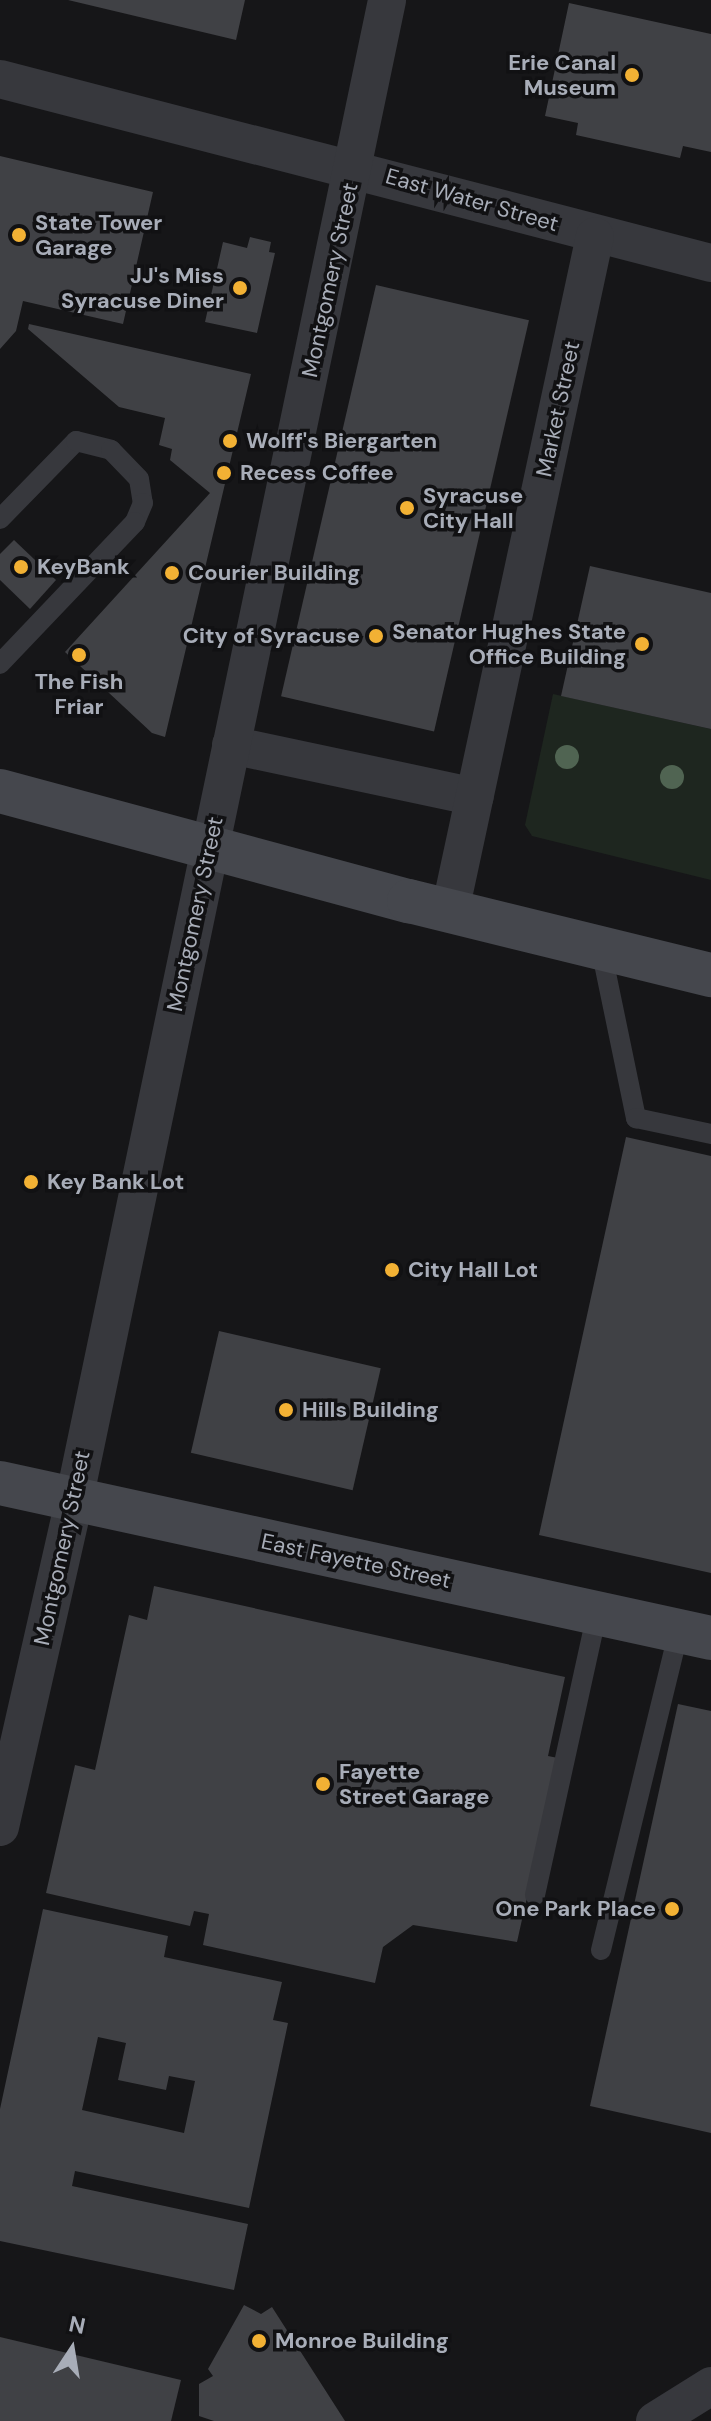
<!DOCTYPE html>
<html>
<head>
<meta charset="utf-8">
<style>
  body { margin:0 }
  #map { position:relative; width:711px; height:2421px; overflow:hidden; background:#161618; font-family:"DM Sans",sans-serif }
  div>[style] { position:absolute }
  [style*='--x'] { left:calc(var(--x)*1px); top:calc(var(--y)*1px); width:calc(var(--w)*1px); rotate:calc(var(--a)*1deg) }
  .green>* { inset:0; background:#1e261f }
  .building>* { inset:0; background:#404145; transform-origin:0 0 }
  .lane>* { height:20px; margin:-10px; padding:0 10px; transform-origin:10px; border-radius:10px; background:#37383d }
  .street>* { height:38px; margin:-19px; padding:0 19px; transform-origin:19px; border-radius:19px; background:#37383d }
  .secondary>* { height:44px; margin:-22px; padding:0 22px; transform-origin:22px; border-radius:22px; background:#45474d }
  .trees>* { width:24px; height:24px; margin:-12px; border-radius:50%; background:#506452 }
  .dots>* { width:22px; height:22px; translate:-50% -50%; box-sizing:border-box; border:4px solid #111113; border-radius:50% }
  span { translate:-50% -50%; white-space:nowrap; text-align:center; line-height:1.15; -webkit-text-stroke:7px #111113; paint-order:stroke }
  .poi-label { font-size:22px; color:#a8adb8; font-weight:700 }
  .right { translate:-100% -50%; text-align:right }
  .left { translate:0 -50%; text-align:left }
  .street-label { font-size:22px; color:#a8adb8 }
  .north { position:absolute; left:32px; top:2309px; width:80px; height:80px; -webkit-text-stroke:6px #111113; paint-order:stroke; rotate:12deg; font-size:22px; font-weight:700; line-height:32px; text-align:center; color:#a8adb8 }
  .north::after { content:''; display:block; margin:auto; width:28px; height:36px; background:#a8adb8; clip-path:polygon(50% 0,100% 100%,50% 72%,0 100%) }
</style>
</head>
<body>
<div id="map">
  <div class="green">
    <i style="clip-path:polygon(553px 694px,711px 729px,711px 880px,532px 836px,525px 825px)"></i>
  </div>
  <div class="building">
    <i style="clip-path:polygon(68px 0,245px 0,236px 40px)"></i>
    <i style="clip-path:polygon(569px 3px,711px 34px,711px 152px,683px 146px,680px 158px,576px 135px,578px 123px,545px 116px)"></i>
    <i style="clip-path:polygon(0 156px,153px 192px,123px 324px,23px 301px,16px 331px,0 349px)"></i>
    <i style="clip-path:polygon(250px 237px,271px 242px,269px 252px,275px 253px,257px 333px,205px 322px,223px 242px,247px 248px)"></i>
    <i style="left:376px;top:285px;width:157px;height:422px;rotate:13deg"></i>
    <i style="clip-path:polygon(29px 324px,251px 374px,165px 737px,152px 733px,65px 652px,210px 493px,170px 460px,172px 449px,159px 445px,165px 418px,119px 407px,28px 329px)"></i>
    <i style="clip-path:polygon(14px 540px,56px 580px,30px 609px,0 580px,0 554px)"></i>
    <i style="clip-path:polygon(590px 566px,711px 593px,711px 729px,561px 696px)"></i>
    <i style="clip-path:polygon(626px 1137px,711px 1156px,711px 1573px,539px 1535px)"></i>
    <i style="left:219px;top:1331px;width:166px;height:125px;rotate:13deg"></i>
    <i style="clip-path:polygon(154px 1586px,565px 1677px,548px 1756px,558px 1758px,517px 1942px,413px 1925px,383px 1947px,375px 1983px,203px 1945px,209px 1914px,194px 1911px,190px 1926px,46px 1893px,75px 1765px,95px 1770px,129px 1615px,147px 1620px)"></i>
    <i style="clip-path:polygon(678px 1704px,711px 1711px,711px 2133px,590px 2106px)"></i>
    <i style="clip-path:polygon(evenodd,43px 1909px,168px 1936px,164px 1957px,282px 1982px,273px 2020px,288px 2023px,249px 2208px,75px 2171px,72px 2186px,248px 2224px,234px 2290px,0 2241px,0 2109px,43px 1909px,98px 2037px,126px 2043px,118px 2080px,166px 2090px,169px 2076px,195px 2081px,184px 2133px,82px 2110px,98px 2037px)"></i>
    <i style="clip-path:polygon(244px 2305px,261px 2314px,272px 2307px,345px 2421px,214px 2421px,199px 2416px,199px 2384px,213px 2376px,208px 2369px)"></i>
    <i style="clip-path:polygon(0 2337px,181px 2380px,171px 2421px,0 2421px)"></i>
  </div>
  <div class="lane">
    <i style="--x:0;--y:519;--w:109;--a:-45.7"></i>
    <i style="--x:76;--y:441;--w:36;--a:14"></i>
    <i style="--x:111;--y:450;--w:40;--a:46"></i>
    <i style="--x:139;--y:479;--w:24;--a:81"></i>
    <i style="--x:143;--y:503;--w:21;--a:113"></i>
    <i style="--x:135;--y:522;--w:196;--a:133.6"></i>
    <i style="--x:601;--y:949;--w:173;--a:78.3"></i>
    <i style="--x:636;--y:1118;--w:77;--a:12"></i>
    <i style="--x:535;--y:1895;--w:289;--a:-77.6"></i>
    <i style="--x:601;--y:1950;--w:328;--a:-76.3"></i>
  </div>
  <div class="street">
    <i style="--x:0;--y:79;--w:734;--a:14.51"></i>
    <i style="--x:231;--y:745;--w:249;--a:12"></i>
    <i style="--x:450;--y:911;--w:690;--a:-77.88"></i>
    <i style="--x:0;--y:1827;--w:335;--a:-77.2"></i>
    <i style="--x:74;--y:1500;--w:1532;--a:-78.21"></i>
    <i style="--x:655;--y:2421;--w:66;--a:-32"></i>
  </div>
  <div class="secondary">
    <i style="--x:0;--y:791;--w:424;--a:15.1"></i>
    <i style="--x:409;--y:901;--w:311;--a:13.8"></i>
    <i style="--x:0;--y:1483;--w:728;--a:12.3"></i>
  </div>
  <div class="trees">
    <i style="left:567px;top:757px"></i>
    <i style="left:672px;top:777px"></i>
  </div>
  <div class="dots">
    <i style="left:632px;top:75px;background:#f2b134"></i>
    <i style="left:19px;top:235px;background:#f2b134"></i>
    <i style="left:240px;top:288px;background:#f2b134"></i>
    <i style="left:230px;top:441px;background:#f2b134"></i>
    <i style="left:224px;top:473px;background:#f2b134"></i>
    <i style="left:407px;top:508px;background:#f2b134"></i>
    <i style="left:21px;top:567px;background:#f2b134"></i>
    <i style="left:172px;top:573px;background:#f2b134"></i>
    <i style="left:376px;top:636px;background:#f2b134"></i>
    <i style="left:642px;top:644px;background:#f2b134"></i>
    <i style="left:79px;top:655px;background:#f2b134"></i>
    <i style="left:31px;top:1182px;background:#f2b134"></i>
    <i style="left:392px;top:1270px;background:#f2b134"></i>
    <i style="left:286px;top:1410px;background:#f2b134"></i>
    <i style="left:323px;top:1784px;background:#f2b134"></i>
    <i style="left:672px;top:1909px;background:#f2b134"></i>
    <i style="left:259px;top:2341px;background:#f2b134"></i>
  </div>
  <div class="poi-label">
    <span class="right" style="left:616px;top:75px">Erie Canal<br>Museum</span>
    <span class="left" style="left:35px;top:235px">State Tower<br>Garage</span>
    <span class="right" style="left:224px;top:288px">JJ's Miss<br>Syracuse Diner</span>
    <span class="left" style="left:246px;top:441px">Wolff's Biergarten</span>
    <span class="left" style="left:240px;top:473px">Recess Coffee</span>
    <span class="left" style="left:423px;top:508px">Syracuse<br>City Hall</span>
    <span class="left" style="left:37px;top:567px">KeyBank</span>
    <span class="left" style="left:188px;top:573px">Courier Building</span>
    <span class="right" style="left:626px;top:644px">Senator Hughes State<br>Office Building</span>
    <span class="right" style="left:360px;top:636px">City of Syracuse</span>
    <span style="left:79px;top:694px">The Fish<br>Friar</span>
    <span class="left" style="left:47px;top:1182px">Key Bank Lot</span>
    <span class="left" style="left:408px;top:1270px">City Hall Lot</span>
    <span class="left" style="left:302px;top:1410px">Hills Building</span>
    <span class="left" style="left:339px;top:1784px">Fayette<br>Street Garage</span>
    <span class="right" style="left:656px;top:1909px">One Park Place</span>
    <span class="left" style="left:275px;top:2341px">Monroe Building</span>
  </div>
  <div class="street-label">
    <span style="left:472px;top:200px;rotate:16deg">East Water Street</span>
    <span style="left:330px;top:280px;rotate:-78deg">Montgomery Street</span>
    <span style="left:558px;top:409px;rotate:-78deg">Market Street</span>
    <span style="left:195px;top:914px;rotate:-78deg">Montgomery Street</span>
    <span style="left:62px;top:1548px;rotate:-78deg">Montgomery Street</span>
    <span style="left:356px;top:1561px;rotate:12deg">East Fayette Street</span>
  </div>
  <div class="north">N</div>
</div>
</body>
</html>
